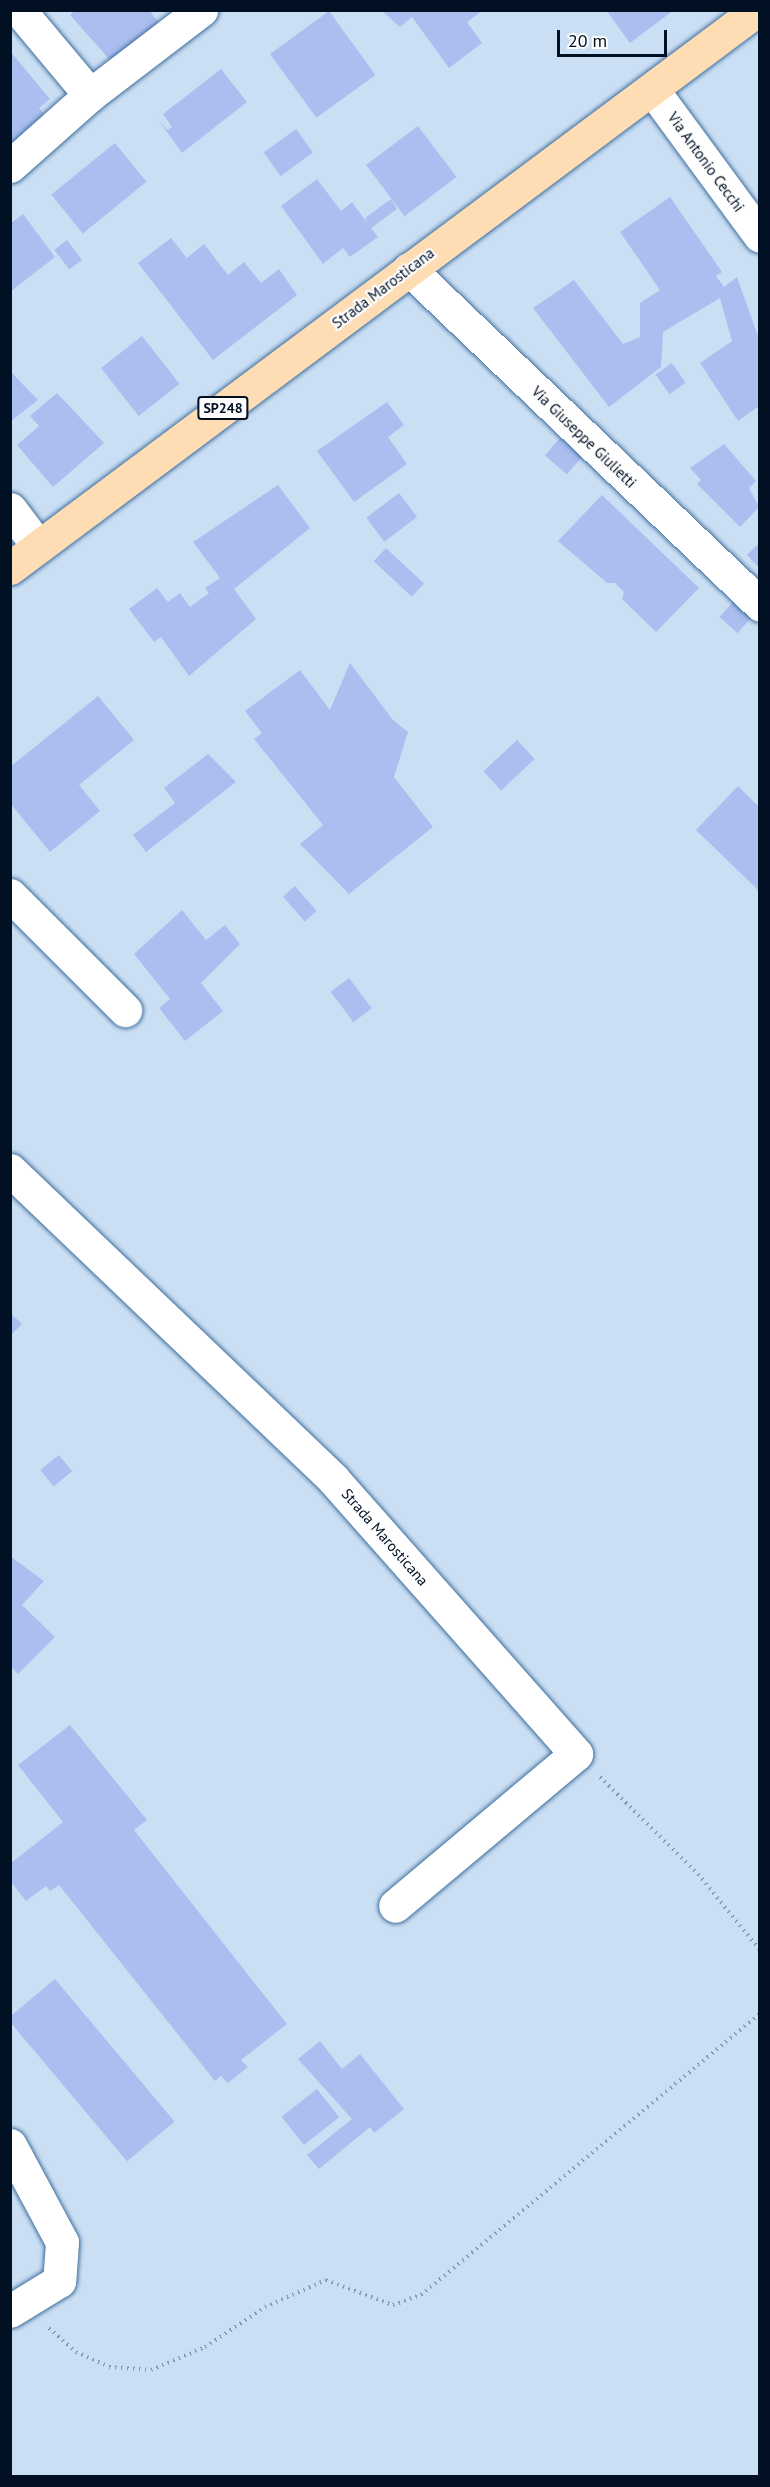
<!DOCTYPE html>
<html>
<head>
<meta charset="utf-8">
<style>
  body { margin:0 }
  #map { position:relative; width:770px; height:2487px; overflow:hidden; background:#cbdff4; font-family:"PT Sans",sans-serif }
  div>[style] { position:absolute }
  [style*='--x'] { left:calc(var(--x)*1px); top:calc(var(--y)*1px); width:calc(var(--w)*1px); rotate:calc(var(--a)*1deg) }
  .building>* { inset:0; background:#acbef0; transform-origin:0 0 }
  .path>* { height:4px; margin-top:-2px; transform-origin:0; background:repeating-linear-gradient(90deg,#889aae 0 1.5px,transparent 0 6px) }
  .roads { filter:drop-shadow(0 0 2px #3e6f9e) drop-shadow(0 0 2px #3e6f9e) }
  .minor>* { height:33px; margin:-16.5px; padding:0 16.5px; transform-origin:16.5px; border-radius:16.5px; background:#fff }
  .primary>* { height:33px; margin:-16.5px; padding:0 16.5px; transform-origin:16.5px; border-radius:16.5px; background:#fedcb4 }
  span { translate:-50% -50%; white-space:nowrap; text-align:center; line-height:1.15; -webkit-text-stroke:4.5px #fdfdfd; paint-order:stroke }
  .shield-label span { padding:2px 4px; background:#fdfdfd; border:2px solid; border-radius:4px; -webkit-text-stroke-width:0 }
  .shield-label { font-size:14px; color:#011023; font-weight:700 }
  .street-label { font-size:15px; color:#011023 }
  .frame { position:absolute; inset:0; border:12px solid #011023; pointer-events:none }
  .scale { position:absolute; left:557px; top:30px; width:110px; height:27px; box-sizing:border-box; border:3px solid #011023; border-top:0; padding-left:8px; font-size:18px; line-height:21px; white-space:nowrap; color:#011023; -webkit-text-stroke:4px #fdfdfd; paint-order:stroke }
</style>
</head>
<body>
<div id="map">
  <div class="building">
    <i style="clip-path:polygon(76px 10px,149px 10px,159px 23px,110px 60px,70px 15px)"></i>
    <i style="clip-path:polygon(381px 10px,483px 10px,467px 22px,482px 43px,449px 68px,412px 17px,400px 27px)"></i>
    <i style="clip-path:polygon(606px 10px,674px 10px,630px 43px)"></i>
    <i style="left:329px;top:11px;width:79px;height:73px;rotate:54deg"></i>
    <i style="clip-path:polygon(10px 51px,50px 99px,39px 108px,50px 121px,10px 146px)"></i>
    <i style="clip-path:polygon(221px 69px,247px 102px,182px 153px,157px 118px,167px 130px,172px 127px,163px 114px)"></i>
    <i style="left:418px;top:126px;width:64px;height:65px;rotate:53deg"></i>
    <i style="left:296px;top:129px;width:29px;height:40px;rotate:54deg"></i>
    <i style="left:115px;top:143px;width:50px;height:82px;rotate:51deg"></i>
    <i style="clip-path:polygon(317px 179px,341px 211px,352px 202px,368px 224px,365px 218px,391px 199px,397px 209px,371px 228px,378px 237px,350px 257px,343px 248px,323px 264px,281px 206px)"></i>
    <i style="clip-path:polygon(670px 197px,722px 272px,716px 276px,724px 287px,737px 277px,759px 339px,759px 406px,738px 421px,700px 363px,732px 341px,720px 298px,663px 332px,661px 367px,609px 407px,533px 308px,574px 280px,623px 344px,640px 337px,640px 303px,660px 290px,620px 232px)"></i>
    <i style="clip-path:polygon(23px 214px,55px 257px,10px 292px,10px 224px)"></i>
    <i style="clip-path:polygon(171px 238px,187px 258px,204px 244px,228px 275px,244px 262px,261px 283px,279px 269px,297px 295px,213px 360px,138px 263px)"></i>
    <i style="left:67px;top:240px;width:25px;height:16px;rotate:53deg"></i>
    <i style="left:142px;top:336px;width:61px;height:52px;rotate:52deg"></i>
    <i style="left:672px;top:363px;width:24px;height:20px;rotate:55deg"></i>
    <i style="clip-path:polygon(10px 371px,38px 400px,10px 422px)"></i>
    <i style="clip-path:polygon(57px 393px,104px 443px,53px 487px,17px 445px,39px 426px,30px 416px)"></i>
    <i style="clip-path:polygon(387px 402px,404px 425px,388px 437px,407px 464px,354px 502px,317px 451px)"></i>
    <i style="left:560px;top:438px;width:29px;height:23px;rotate:41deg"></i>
    <i style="clip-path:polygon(724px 444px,756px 481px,749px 488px,759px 507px,740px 527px,697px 484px,701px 480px,690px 468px)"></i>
    <i style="clip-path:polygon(278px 485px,310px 528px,234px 589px,256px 619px,189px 676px,161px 637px,154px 642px,129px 609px,157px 588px,168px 602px,180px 593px,190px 607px,209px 593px,205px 588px,220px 578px,193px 542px)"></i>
    <i style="left:399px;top:493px;width:30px;height:41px;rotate:53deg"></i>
    <i style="clip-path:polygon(602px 495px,699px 588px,656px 632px,622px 599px,624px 592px,615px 583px,607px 583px,558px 541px)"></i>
    <i style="clip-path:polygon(759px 543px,759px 568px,747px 555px)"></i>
    <i style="left:386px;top:548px;width:52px;height:18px;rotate:43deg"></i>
    <i style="left:735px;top:600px;width:24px;height:23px;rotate:42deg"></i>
    <i style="clip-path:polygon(350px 663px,393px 720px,408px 732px,394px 777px,433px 827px,349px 894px,300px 844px,323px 825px,254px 739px,262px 733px,245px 711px,300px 670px,330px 710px)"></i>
    <i style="clip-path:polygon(98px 696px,134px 740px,79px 785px,100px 811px,50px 852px,10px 803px,10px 767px)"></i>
    <i style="left:517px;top:740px;width:26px;height:46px;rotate:47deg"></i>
    <i style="clip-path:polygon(208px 754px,236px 782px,146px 852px,133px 835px,175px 803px,164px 788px)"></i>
    <i style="clip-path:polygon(738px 786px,759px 807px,759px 891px,696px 830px)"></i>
    <i style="left:295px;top:886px;width:33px;height:16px;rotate:49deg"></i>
    <i style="clip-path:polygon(182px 910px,206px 940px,225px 925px,240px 944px,201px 983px,223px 1011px,185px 1041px,159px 1008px,170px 999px,134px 954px)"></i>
    <i style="left:349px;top:978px;width:38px;height:23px;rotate:53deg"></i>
    <i style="clip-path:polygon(10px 1313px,22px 1324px,10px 1336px)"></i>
    <i style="left:59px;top:1455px;width:21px;height:24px;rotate:51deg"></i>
    <i style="clip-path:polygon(10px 1556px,44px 1581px,22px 1605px,55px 1637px,18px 1674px,10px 1666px)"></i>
    <i style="clip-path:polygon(70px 1725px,147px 1820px,134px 1830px,287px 2024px,241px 2060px,248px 2067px,228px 2083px,221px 2076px,215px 2081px,59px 1885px,50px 1891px,46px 1886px,26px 1901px,10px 1881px,10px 1864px,63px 1822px,18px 1765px)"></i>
    <i style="left:55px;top:1979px;width:186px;height:62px;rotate:50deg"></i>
    <i style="clip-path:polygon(320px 2041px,342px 2069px,360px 2054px,404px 2109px,374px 2133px,370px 2127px,319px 2169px,307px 2155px,352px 2119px,298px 2059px)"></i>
    <i style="left:317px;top:2089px;width:36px;height:45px;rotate:52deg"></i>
  </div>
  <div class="path">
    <i style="--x:600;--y:1777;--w:138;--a:44.7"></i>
    <i style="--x:698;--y:1874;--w:98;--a:50.8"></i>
    <i style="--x:49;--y:2328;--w:36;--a:42"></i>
    <i style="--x:76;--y:2352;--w:36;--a:24"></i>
    <i style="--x:109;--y:2367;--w:42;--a:4.1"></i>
    <i style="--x:151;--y:2370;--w:59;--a:-23.1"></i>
    <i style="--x:205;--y:2347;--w:72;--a:-33.7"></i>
    <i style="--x:265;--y:2307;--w:67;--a:-23.9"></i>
    <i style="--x:326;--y:2280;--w:72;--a:20.5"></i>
    <i style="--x:393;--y:2305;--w:30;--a:-20"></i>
    <i style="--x:421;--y:2295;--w:440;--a:-39.7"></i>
  </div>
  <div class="roads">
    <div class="minor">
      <i style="--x:19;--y:10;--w:111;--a:50.1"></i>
      <i style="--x:652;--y:89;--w:182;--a:53.7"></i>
      <i style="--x:10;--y:166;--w:107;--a:-41.6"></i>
      <i style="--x:90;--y:95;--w:140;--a:-37.4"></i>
      <i style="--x:409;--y:269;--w:486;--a:43.7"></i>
      <i style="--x:10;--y:509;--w:46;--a:52.9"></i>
      <i style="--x:10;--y:895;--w:163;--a:45"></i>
      <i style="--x:10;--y:1170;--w:447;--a:43.7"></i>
      <i style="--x:333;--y:1479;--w:367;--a:48.5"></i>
      <i style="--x:576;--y:1754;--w:236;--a:140"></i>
      <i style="--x:10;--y:2145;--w:110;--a:61.8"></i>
      <i style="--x:62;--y:2242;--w:39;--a:94"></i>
      <i style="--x:59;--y:2281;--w:57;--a:148.5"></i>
    </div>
    <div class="primary">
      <i style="--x:10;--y:568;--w:932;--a:-36.76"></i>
    </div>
  </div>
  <div class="shield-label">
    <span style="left:223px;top:408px">SP248</span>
  </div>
  <div class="street-label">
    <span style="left:706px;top:162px;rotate:54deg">Via Antonio Cecchi</span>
    <span style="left:383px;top:288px;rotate:-37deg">Strada Marosticana</span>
    <span style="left:584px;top:437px;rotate:44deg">Via Giuseppe Giulietti</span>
    <span style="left:385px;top:1537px;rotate:49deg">Strada Marosticana</span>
  </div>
  <div class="frame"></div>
  <div class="scale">20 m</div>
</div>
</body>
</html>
